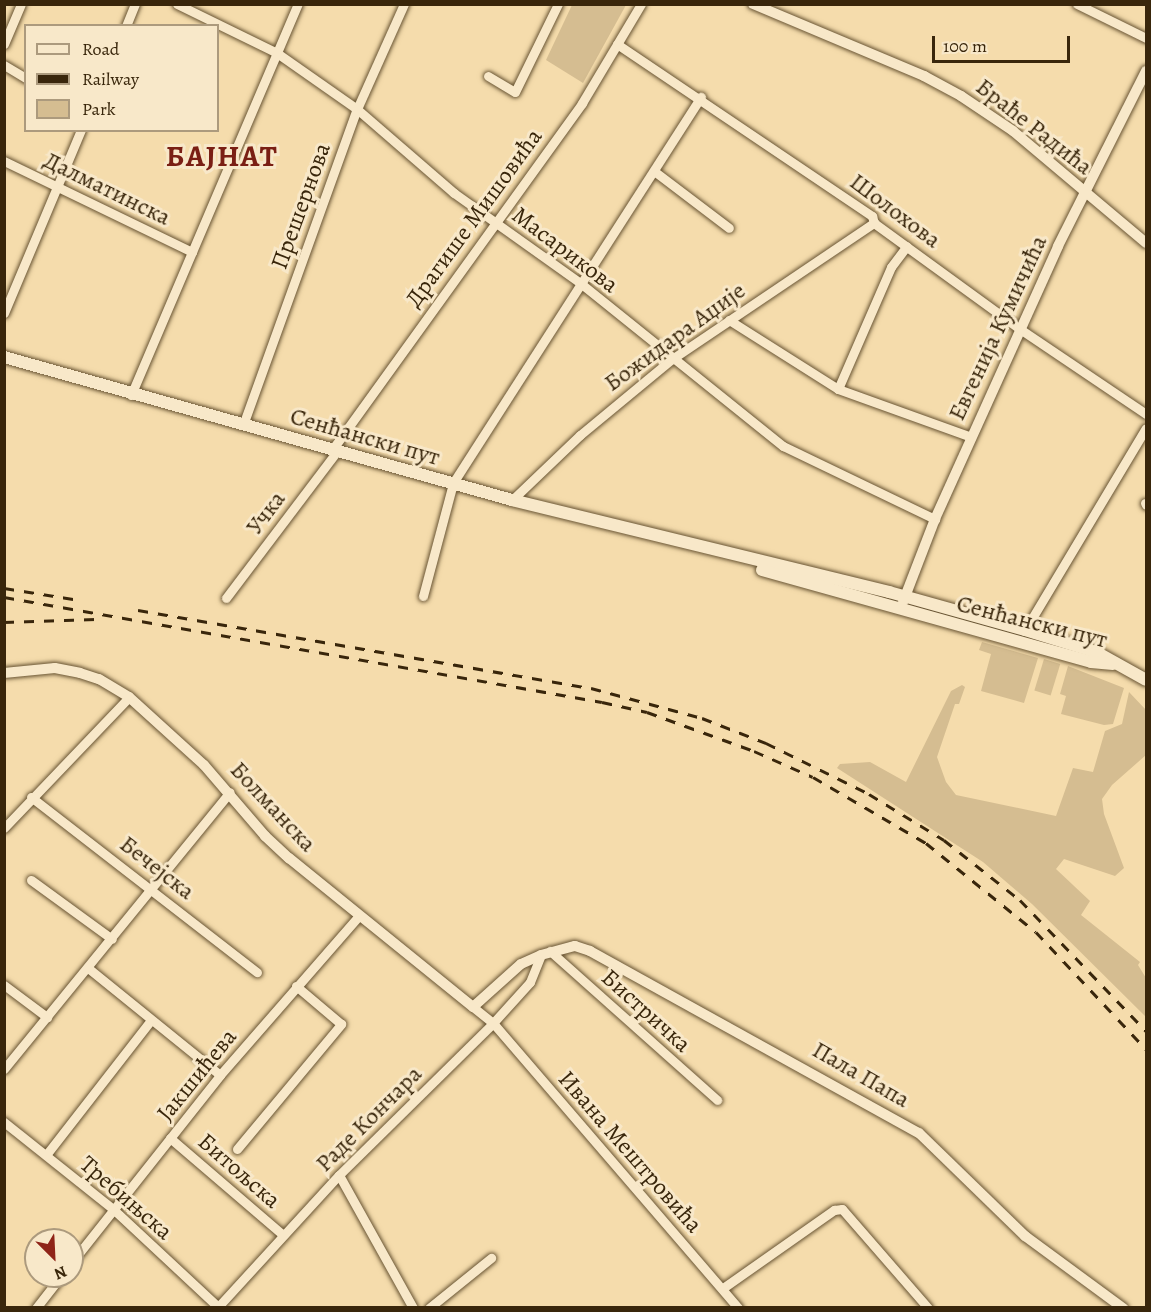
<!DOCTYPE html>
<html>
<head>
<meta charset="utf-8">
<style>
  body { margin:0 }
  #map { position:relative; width:1151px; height:1312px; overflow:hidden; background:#f5dcac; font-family:Alegreya,serif }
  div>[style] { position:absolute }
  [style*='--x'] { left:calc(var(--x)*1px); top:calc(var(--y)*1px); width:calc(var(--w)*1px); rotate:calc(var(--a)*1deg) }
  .green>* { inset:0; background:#d5bd91; transform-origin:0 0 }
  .roads { filter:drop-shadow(0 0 2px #685433) drop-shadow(0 0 2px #685433) }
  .minor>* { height:9px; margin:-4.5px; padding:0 4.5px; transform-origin:4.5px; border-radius:4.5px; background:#f8e8c9 }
  .tertiary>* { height:10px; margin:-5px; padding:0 5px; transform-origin:5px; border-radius:5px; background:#f8e8c9 }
  .secondary>* { height:12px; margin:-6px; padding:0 6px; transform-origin:6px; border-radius:6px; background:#f8e8c9 }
  .rail>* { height:3px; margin-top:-1.5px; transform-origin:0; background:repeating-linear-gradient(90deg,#39260b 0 10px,transparent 0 20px) }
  span { translate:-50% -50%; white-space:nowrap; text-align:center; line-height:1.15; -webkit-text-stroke:6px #f8e8c9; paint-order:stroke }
  .street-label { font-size:24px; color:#39260b }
  .district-label { font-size:30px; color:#7a1f14; font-weight:700; letter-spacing:1.5px }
  .frame { position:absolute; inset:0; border:6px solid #39260b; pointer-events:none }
  .legend { position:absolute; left:24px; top:24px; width:195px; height:108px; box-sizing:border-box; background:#f8e8c9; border:2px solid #ac9a7d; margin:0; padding:8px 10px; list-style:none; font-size:18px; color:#39260b }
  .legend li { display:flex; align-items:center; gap:12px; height:30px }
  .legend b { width:30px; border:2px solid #ac9a7d }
  .north { position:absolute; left:24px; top:1228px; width:60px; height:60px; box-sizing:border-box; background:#f8e8c9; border:2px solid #ac9a7d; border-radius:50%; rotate:156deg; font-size:16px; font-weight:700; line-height:24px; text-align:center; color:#39260b }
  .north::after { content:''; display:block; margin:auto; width:21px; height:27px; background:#8f2418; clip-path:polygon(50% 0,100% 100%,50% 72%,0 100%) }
  .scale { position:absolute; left:932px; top:36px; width:138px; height:27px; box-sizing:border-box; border:3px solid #39260b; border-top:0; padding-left:8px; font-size:18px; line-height:21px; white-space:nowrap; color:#39260b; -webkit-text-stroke:4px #f8e8c9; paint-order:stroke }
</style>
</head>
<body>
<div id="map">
  <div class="green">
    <i style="clip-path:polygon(572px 5px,626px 5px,583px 83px,546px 60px)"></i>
    <i style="clip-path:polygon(982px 642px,1038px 658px,1024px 703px,981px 691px,991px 654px,979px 650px)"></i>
    <i style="left:1044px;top:659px;width:17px;height:33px;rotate:17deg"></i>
    <i style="clip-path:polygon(1068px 666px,1124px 688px,1113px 724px,1104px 725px,1061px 714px,1066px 696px,1060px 694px)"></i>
    <i style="clip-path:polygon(962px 685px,965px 687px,959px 704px,955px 704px,937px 757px,946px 782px,956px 795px,1056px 816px,1073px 768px,1093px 772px,1105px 731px,1122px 724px,1129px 692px,1146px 710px,1146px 755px,1112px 785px,1102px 799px,1104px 814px,1124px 868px,1115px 876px,1064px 859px,1056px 869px,1090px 901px,1081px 915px,1140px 962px,1138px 965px,1146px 978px,1146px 1017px,1032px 904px,983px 862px,837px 768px,840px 764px,870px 762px,906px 782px,951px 691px)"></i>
  </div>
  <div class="roads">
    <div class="minor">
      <i style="--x:177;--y:4;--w:111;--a:26.1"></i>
      <i style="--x:277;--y:53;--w:98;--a:35"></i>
      <i style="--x:357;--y:109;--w:128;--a:40.9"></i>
      <i style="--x:454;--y:193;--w:153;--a:35.5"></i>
      <i style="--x:579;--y:282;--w:262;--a:38.8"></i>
      <i style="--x:783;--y:446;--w:169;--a:25.7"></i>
      <i style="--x:1077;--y:4;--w:77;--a:26.2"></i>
      <i style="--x:126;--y:26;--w:24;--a:-68"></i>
      <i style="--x:4;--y:44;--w:43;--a:-67"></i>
      <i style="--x:617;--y:44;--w:308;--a:34"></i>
      <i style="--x:872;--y:216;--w:7;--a:74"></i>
      <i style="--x:874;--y:223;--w:180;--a:36"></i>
      <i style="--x:1020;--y:329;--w:152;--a:34"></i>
      <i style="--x:4;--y:65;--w:26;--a:31"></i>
      <i style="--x:488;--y:76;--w:31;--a:31"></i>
      <i style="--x:515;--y:92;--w:98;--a:-64"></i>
      <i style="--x:4;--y:161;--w:209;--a:25.8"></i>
      <i style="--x:654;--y:171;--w:94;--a:37.2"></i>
      <i style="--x:4;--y:313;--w:199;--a:-67.2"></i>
      <i style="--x:729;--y:320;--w:129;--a:32.3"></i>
      <i style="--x:838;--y:389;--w:141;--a:19.8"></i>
      <i style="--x:838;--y:389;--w:133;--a:-66.5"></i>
      <i style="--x:891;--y:267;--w:26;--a:-53"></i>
      <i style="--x:131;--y:395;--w:425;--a:-66.9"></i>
      <i style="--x:243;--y:425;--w:336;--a:-70.2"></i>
      <i style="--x:357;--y:109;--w:115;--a:-65.9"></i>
      <i style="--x:332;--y:450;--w:428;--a:-54.2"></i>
      <i style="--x:582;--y:103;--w:115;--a:-59.2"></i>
      <i style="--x:512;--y:500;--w:94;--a:-43.7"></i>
      <i style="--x:580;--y:435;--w:119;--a:-39.6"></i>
      <i style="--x:672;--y:359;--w:244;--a:-34"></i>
      <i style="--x:1145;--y:503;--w:2;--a:63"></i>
      <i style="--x:423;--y:596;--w:117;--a:-75.1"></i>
      <i style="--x:453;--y:483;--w:459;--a:-57.3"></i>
      <i style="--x:226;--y:598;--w:184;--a:-52.9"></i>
      <i style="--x:1025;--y:630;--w:235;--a:-59.1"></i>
      <i style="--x:31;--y:797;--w:286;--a:37.8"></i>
      <i style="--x:4;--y:828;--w:181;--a:-46.3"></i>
      <i style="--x:31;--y:880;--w:100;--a:36.1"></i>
      <i style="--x:550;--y:951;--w:224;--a:41.7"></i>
      <i style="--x:88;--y:968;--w:170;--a:39"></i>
      <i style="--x:4;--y:985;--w:54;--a:36.7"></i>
      <i style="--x:473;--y:1007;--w:26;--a:39"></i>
      <i style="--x:493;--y:1023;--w:376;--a:49.3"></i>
      <i style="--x:4;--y:1069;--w:357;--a:-50.8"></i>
      <i style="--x:4;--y:1122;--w:139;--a:38.6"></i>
      <i style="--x:113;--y:1209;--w:145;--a:43"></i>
      <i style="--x:170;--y:1138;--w:148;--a:40.6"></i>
      <i style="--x:237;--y:1149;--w:163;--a:-50.2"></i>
      <i style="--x:341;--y:1024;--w:59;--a:-139.8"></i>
      <i style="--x:46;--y:1155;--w:171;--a:-52.1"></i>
      <i style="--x:339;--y:1175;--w:152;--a:60.9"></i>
      <i style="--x:72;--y:1262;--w:238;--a:-51.6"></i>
      <i style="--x:220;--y:1075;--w:210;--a:-48.9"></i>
      <i style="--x:723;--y:1288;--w:136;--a:-35.1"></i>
      <i style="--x:834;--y:1210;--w:8;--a:-7"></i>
      <i style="--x:842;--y:1209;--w:131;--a:49"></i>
      <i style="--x:36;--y:1308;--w:41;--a:-52"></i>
      <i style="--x:217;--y:1308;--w:180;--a:-47.5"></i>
      <i style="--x:339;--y:1175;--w:216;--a:-44.6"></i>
      <i style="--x:493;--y:1023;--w:55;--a:-47.9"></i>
      <i style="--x:530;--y:982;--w:29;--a:-68"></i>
      <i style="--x:429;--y:1308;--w:80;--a:-38.9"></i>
    </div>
    <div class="tertiary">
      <i style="--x:753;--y:4;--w:186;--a:22.8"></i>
      <i style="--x:924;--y:76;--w:42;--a:28.4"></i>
      <i style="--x:961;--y:96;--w:63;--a:33.9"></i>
      <i style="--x:1013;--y:131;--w:174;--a:40.1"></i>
      <i style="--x:903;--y:602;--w:89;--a:-68.9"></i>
      <i style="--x:935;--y:519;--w:299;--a:-65.7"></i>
      <i style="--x:1058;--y:246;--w:196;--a:-63.3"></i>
      <i style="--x:4;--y:673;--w:51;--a:-5.6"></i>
      <i style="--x:55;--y:668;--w:25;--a:11"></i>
      <i style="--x:80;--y:673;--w:20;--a:18"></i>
      <i style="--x:99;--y:679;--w:35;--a:31"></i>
      <i style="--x:129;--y:697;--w:101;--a:42.2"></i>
      <i style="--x:204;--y:765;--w:94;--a:49.3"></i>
      <i style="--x:265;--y:836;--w:33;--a:43"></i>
      <i style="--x:289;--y:858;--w:237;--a:39"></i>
      <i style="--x:473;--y:1007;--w:64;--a:-41.9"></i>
      <i style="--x:521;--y:964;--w:22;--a:-24"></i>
      <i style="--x:541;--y:955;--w:35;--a:-15"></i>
      <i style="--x:575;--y:946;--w:16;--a:18"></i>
      <i style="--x:590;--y:951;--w:376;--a:29"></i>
      <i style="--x:919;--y:1133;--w:148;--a:44.2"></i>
      <i style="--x:1025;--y:1236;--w:122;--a:36.3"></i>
    </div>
    <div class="secondary">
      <i style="--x:4;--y:357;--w:528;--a:15.72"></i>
      <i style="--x:512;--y:500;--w:388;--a:13.7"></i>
      <i style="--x:889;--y:592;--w:141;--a:15.6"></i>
      <i style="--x:1025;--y:630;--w:74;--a:17.2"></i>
      <i style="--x:1096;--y:652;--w:57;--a:29.2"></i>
      <i style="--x:762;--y:570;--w:342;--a:15.6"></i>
      <i style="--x:1091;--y:662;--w:22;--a:5"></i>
    </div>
  </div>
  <div class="rail">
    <i style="--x:4;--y:588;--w:70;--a:9.1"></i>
    <i style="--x:4;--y:597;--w:607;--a:9.96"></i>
    <i style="--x:602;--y:702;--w:46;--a:12.5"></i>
    <i style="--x:647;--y:712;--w:114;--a:20"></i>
    <i style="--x:754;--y:751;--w:64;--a:23.8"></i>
    <i style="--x:813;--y:777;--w:131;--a:30.3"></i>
    <i style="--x:926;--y:843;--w:141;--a:39"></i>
    <i style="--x:1036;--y:932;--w:161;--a:46.8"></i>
    <i style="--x:138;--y:610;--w:460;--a:9.8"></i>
    <i style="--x:591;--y:688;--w:115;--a:15.1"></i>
    <i style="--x:702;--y:718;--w:69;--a:21.3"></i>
    <i style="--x:766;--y:743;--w:115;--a:26.3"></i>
    <i style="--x:869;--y:794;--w:88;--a:31.5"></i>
    <i style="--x:944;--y:840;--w:97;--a:38.3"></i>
    <i style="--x:1020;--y:900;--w:182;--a:46.1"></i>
    <i style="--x:4;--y:622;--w:92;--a:-1.9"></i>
  </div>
  <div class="street-label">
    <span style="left:1034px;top:127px;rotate:38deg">Браће Радића</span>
    <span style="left:107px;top:189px;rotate:26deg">Далматинска</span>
    <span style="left:301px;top:206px;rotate:-70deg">Прешернова</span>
    <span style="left:895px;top:211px;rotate:37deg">Шолохова</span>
    <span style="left:474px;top:218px;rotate:-54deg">Драгише Мишовића</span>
    <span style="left:565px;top:250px;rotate:37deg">Масарикова</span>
    <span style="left:998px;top:328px;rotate:-65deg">Евгенија Кумичића</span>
    <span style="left:675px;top:337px;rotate:-36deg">Божидара Аџије</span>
    <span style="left:365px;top:437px;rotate:16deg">Сенћански пут</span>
    <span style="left:266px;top:513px;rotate:-53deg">Учка</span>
    <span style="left:1032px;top:622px;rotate:14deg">Сенћански пут</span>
    <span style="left:273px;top:807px;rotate:47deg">Болманска</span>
    <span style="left:157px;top:868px;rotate:38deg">Бечејска</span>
    <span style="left:646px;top:1011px;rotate:42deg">Бистричка</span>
    <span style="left:197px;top:1075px;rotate:-51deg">Јакшићева</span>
    <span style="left:861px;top:1075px;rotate:30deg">Пала Папа</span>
    <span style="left:369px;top:1119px;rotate:-45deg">Раде Кончара</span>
    <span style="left:630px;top:1152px;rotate:49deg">Ивана Мештровића</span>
    <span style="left:239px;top:1171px;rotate:41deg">Битољска</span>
    <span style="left:126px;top:1198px;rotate:41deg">Требињска</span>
  </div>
  <div class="district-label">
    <span style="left:222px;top:156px">БАЈНАТ</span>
  </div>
  <div class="frame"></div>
  <ul class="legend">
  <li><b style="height:8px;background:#f8e8c9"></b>Road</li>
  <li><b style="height:8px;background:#39260b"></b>Railway</li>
  <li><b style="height:16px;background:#d5bd91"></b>Park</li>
  </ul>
  <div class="north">N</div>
  <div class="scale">100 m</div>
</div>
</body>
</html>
